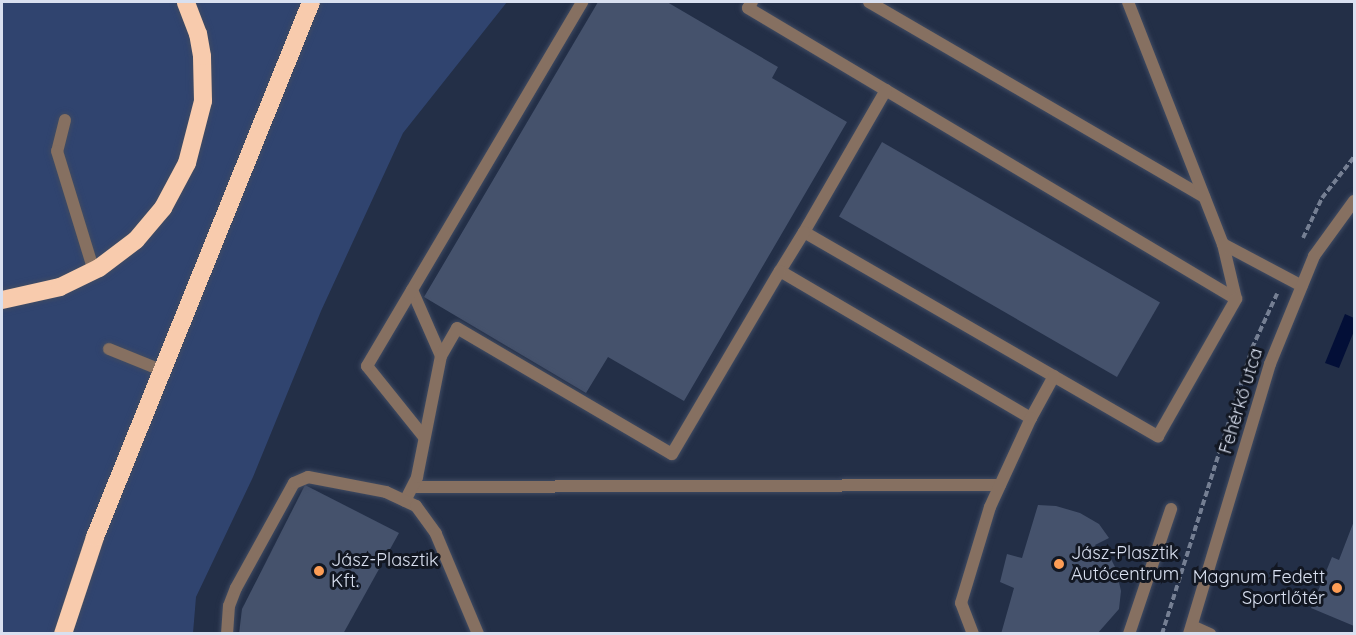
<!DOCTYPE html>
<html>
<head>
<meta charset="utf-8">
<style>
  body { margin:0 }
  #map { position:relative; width:1356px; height:635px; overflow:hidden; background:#232f47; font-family:Quicksand,sans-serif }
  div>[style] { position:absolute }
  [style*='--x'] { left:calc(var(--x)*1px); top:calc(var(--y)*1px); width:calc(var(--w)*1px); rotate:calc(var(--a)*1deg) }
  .green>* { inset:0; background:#30446f }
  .water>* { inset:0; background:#030f37 }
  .building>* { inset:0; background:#45526c; transform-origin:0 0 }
  .path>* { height:4px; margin-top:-2px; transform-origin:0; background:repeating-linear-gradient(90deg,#757f93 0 6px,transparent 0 9px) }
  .roads { filter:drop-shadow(0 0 2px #404b62) drop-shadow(0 0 2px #404b62) }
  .service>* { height:12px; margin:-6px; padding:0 6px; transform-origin:6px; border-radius:6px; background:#867061 }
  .minor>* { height:12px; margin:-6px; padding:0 6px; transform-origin:6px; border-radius:6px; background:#867061 }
  .motorway>* { height:18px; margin:-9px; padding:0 9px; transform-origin:9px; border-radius:9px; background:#f8cbad }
  .dots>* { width:16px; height:16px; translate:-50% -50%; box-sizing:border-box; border:3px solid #121722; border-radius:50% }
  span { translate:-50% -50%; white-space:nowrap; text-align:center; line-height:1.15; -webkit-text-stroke:6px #121722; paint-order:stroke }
  .street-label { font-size:18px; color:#d9e0f0 }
  .poi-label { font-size:18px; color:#d9e0f0 }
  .left { translate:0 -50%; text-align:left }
  .right { translate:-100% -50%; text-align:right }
  .frame { position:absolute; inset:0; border:3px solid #d9e0f0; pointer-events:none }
</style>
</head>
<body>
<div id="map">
  <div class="green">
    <i style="clip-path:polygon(2px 2px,507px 2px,403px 133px,321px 311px,253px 477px,196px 597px,193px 633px,2px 633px)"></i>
  </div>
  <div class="water">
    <i style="clip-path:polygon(1345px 314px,1354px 318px,1354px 331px,1339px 368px,1325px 363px)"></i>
  </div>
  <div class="building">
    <i style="clip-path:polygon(598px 2px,667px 2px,778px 67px,772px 78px,847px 122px,684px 401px,608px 357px,586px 393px,424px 297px)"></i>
    <i style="left:882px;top:142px;width:321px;height:86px;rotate:30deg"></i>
    <i style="clip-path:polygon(305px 485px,399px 533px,343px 634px,239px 634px,242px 609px)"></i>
    <i style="clip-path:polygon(1038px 505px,1056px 506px,1080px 513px,1099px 524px,1109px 538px,1095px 545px,1098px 550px,1105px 547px,1116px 569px,1121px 591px,1119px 609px,1097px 634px,1001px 634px,1014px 588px,1000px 582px,1007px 554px,1022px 558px)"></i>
    <i style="clip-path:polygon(1354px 521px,1354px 626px,1311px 608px,1332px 557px,1339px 560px)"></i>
  </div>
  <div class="path">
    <i style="--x:1303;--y:238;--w:44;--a:-64.6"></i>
    <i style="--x:1322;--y:198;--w:52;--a:-52"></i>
    <i style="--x:1162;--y:634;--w:300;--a:-72.5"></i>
    <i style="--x:1252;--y:348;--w:60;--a:-65.2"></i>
  </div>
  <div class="roads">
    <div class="service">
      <i style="--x:752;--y:2;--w:7;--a:124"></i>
      <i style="--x:748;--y:8;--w:568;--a:30.81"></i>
      <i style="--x:1236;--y:299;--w:57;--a:-103.3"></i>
      <i style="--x:869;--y:2;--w:388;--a:30.2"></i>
      <i style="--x:1128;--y:2;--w:260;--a:68.6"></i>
      <i style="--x:1223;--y:244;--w:89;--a:28"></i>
      <i style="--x:886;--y:90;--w:164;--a:120"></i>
      <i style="--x:804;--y:232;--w:409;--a:30"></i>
      <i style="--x:1158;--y:436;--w:158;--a:-60.3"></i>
      <i style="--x:65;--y:120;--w:32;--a:104"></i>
      <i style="--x:57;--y:151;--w:126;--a:72.9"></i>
      <i style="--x:804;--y:232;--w:46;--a:121.6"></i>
      <i style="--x:780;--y:271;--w:291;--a:30.4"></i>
      <i style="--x:1031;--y:418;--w:48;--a:-61.3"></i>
      <i style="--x:412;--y:290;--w:72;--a:66.3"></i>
      <i style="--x:109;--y:349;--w:56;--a:22"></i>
      <i style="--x:424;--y:437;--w:91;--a:-128.8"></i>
      <i style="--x:367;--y:366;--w:423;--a:-59.4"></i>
      <i style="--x:413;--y:487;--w:587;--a:-0.2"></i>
      <i style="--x:405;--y:501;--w:27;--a:-63"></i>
      <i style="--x:417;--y:477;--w:123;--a:-78.8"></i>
      <i style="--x:441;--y:356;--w:32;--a:-60"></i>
      <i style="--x:457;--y:328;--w:249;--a:30.4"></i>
      <i style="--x:672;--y:454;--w:212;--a:-59.5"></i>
      <i style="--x:227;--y:634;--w:28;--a:-86"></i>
      <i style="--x:229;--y:606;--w:19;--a:-69"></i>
      <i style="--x:236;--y:588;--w:120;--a:-61.1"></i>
      <i style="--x:294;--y:483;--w:15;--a:-23"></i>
      <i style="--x:308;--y:477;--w:79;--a:10.9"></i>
      <i style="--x:386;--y:492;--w:33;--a:25"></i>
      <i style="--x:416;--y:506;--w:34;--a:54"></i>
      <i style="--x:436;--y:534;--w:108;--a:67.2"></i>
      <i style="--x:973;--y:634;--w:33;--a:-111"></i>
      <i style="--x:961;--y:603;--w:100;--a:-73.2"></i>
      <i style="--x:990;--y:507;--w:98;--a:-65.3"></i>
      <i style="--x:1129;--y:634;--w:132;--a:-71.4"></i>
    </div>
    <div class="minor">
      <i style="--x:1192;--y:626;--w:20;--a:24"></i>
      <i style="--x:1189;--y:634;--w:282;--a:-73.3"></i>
      <i style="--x:1270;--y:364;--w:117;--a:-67.8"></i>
      <i style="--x:1314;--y:256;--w:68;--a:-54"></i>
    </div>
    <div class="motorway">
      <i style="--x:2;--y:300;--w:59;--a:-12.6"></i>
      <i style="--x:60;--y:287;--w:43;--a:-26"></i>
      <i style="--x:99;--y:268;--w:46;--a:-37.1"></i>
      <i style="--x:136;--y:240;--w:42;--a:-49.8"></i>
      <i style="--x:163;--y:208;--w:51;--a:-61.9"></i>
      <i style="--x:187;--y:163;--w:64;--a:-75.5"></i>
      <i style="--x:203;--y:101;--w:45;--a:-91.3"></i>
      <i style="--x:202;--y:56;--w:22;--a:-100"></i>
      <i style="--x:198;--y:34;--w:34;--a:-111"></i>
      <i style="--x:63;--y:634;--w:102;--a:-71.7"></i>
      <i style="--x:95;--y:537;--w:577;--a:-68.01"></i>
    </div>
  </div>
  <div class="dots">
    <i style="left:1059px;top:564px;background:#fd9d55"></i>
    <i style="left:319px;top:571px;background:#fd9d55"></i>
    <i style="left:1337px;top:588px;background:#fd9d55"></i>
  </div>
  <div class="street-label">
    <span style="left:1241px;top:401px;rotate:-73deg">Fehérkő utca</span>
  </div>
  <div class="poi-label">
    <span class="left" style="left:1071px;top:564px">Jász-Plasztik<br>Autócentrum</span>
    <span class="left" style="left:331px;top:571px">Jász-Plasztik<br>Kft.</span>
    <span class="right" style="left:1325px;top:588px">Magnum Fedett<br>Sportlőtér</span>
  </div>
  <div class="frame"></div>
</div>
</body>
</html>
